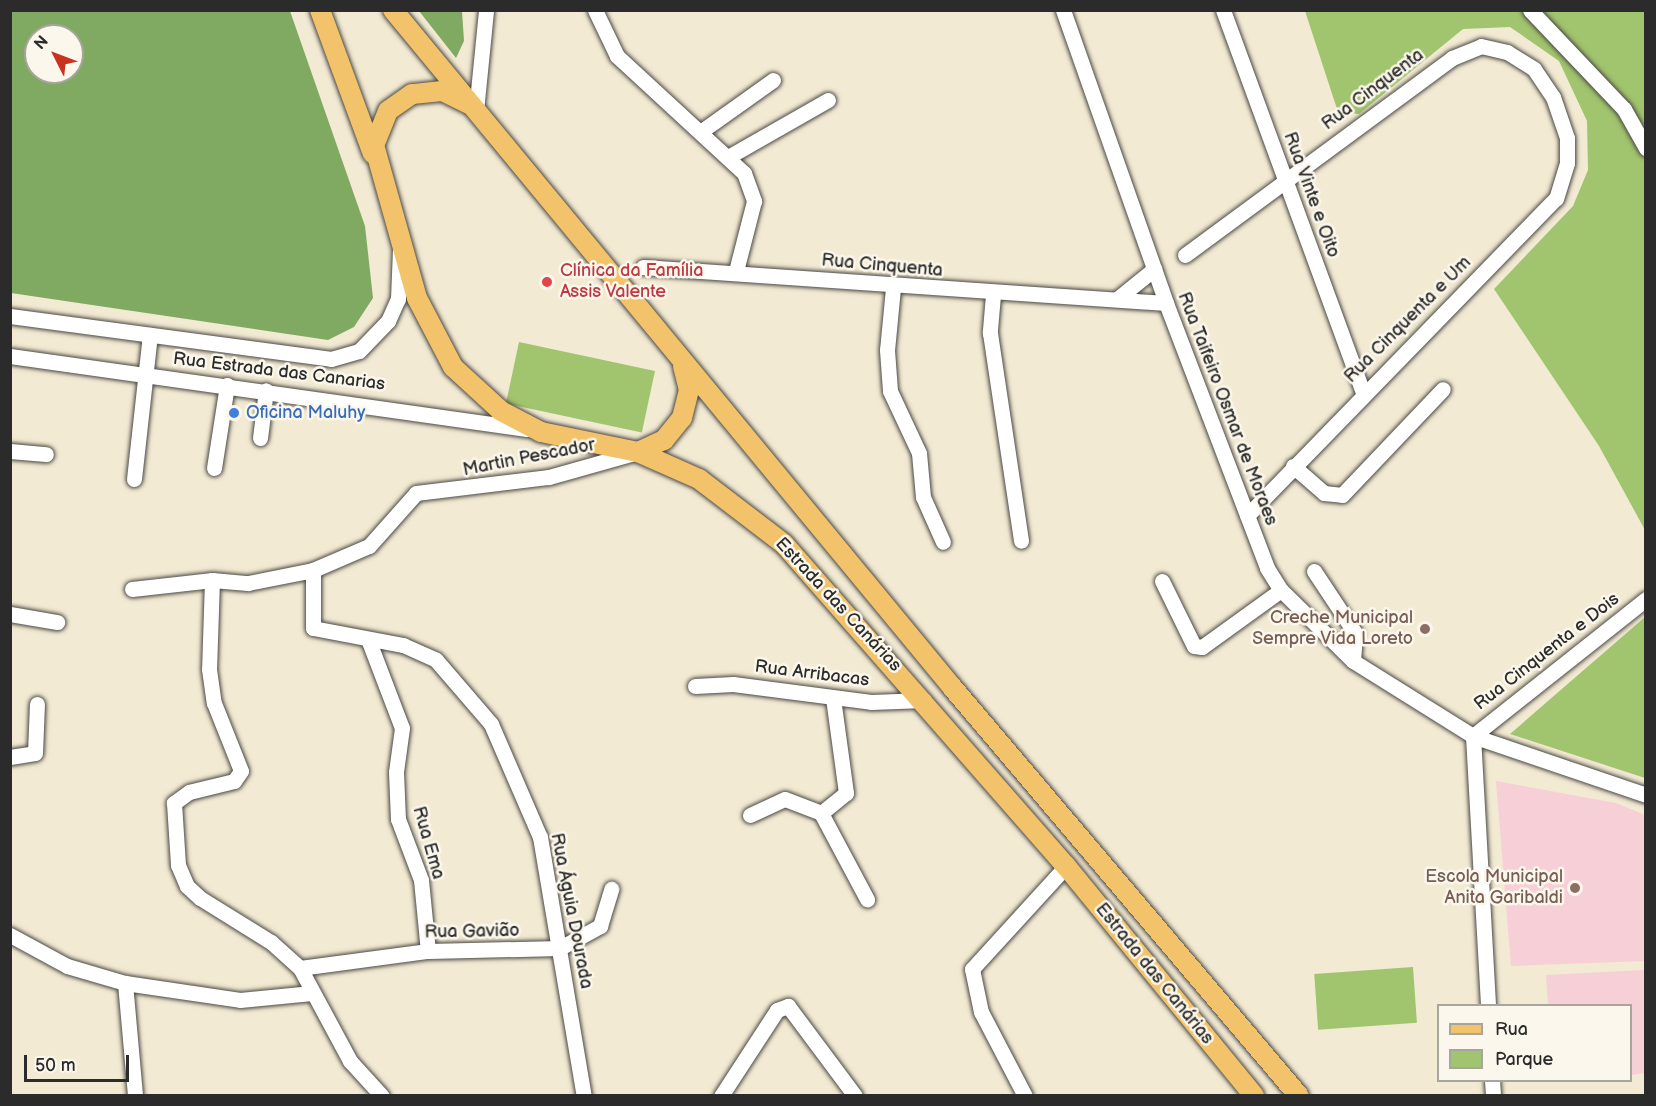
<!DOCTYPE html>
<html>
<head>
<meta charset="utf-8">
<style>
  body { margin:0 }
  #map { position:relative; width:1656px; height:1106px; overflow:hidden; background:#f3ead3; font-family:"Balsamiq Sans",sans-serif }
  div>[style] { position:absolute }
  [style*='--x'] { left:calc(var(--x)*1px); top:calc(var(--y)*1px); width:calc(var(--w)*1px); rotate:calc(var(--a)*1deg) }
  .built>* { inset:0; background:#f6cfd7 }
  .green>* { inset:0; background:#a1c46e; transform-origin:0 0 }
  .forest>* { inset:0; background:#80aa61 }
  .roads { filter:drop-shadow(0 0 2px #494844) drop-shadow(0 0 2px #494844) }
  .minor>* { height:15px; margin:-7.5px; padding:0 7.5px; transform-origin:7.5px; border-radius:7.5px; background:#fff }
  .major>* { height:20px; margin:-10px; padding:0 10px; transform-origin:10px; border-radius:10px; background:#f2c36a }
  .dots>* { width:16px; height:16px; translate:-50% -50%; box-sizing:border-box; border:3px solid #fbf7ec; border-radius:50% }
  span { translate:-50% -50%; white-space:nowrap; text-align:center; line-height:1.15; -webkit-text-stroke:5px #fbf7ec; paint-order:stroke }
  .street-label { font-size:18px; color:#2b2b2b }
  .health-label { font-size:18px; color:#be3a42 }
  .left { translate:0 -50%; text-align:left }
  .shop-label { font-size:18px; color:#366cbe }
  .education-label { font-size:18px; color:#785e54 }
  .right { translate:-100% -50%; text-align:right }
  .frame { position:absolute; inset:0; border:12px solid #2b2b2b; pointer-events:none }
  .legend { position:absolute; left:1437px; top:1004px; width:195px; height:78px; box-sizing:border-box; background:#fbf7ec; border:2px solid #a8a59f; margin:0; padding:8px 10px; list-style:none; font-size:18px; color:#2b2b2b }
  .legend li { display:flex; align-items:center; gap:12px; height:30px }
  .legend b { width:30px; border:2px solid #a8a59f }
  .north { position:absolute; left:24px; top:24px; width:60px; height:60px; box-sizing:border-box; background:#fbf7ec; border:2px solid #a8a59f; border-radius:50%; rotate:312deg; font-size:16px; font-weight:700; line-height:24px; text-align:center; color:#2b2b2b }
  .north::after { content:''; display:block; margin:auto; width:21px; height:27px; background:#c8321e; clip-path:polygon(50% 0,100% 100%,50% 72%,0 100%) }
  .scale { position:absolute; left:24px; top:1055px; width:105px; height:27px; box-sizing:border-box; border:3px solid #2b2b2b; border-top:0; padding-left:8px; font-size:18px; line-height:21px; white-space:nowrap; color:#2b2b2b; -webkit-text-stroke:4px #fbf7ec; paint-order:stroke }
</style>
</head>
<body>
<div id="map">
  <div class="built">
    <i style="clip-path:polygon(1496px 781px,1616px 803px,1645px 815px,1645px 961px,1511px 966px)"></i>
    <i style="clip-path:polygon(1645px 970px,1645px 1073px,1631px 1075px,1630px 1006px,1548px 1005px,1546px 975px)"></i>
  </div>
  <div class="green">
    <i style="clip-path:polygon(1305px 11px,1645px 11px,1645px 530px,1599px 446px,1494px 289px,1573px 206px,1588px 170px,1587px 121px,1559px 61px,1510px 27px,1463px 29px,1359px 114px,1338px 112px)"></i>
    <i style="left:519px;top:342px;width:139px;height:63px;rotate:12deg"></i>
    <i style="clip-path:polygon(1645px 617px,1645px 778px,1510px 734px)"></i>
    <i style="left:1413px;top:967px;width:56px;height:99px;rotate:86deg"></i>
  </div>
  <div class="forest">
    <i style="clip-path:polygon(evenodd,10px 11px,290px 11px,365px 226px,373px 298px,354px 327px,328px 340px,11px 293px,10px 11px,36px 36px,72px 36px,72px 72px,36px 72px,36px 36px)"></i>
    <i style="clip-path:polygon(419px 11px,462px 11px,464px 41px,456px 58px)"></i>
  </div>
  <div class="roads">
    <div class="minor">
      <i style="--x:595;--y:10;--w:51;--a:64.4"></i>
      <i style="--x:617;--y:56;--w:173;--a:42.7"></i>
      <i style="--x:744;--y:173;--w:30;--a:70"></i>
      <i style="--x:754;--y:201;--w:72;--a:104.4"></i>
      <i style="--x:1063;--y:10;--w:311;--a:70.6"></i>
      <i style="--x:1166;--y:303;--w:284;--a:69.1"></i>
      <i style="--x:1267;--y:568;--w:26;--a:58"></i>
      <i style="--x:1281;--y:590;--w:101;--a:44.6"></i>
      <i style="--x:1353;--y:661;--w:142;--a:32"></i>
      <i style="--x:1473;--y:736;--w:183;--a:18.8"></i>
      <i style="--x:1223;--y:10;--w:408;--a:69.9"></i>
      <i style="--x:1530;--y:10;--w:137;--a:46.5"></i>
      <i style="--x:1624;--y:109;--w:45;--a:60.6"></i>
      <i style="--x:476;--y:111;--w:101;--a:-84.3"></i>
      <i style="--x:703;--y:130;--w:86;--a:-35.5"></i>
      <i style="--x:728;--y:157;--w:115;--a:-29.7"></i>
      <i style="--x:1185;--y:255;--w:332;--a:-36.4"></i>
      <i style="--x:1452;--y:58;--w:31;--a:-22"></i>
      <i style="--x:1481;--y:46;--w:27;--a:13"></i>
      <i style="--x:1507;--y:52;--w:32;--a:32"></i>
      <i style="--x:1534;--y:69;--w:34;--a:56"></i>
      <i style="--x:1553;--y:97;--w:43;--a:71.1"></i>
      <i style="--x:1567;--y:138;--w:25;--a:90"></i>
      <i style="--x:1567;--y:163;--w:37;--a:107"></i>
      <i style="--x:1556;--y:198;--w:443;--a:134.2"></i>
      <i style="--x:643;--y:267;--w:524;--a:3.94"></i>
      <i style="--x:893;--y:288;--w:62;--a:95.5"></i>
      <i style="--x:887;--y:350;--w:41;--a:85.8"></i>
      <i style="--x:890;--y:391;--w:68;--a:64.9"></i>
      <i style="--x:919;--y:453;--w:44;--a:84.8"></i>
      <i style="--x:923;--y:497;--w:49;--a:66"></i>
      <i style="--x:993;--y:295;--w:38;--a:95"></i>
      <i style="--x:990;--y:333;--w:210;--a:81.5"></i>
      <i style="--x:1117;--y:299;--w:48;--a:-39"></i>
      <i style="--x:10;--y:316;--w:324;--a:7.6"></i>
      <i style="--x:331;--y:359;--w:29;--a:-16"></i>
      <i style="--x:359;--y:351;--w:42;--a:-46"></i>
      <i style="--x:388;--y:321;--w:24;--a:-66"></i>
      <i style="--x:398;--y:299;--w:49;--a:-87.7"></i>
      <i style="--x:10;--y:356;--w:522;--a:8.04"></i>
      <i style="--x:260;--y:438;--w:48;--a:-82.9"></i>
      <i style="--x:10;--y:451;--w:36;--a:5"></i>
      <i style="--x:1293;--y:466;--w:41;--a:41.1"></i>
      <i style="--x:1324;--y:493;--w:18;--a:6"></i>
      <i style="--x:1342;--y:495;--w:146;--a:-46.4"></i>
      <i style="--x:214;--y:468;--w:84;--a:-81.1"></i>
      <i style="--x:134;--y:479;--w:145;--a:-83.7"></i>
      <i style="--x:313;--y:570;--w:58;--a:90"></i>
      <i style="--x:313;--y:628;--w:92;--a:10.7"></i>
      <i style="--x:403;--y:645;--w:36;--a:24"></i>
      <i style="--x:436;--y:660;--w:84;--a:49.3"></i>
      <i style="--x:491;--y:724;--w:123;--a:66.6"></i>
      <i style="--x:540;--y:837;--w:263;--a:80.4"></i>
      <i style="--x:1314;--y:571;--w:74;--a:56.5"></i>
      <i style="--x:1355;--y:633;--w:28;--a:94"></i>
      <i style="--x:212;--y:580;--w:89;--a:91.9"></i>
      <i style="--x:209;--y:669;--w:34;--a:82"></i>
      <i style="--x:214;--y:703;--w:73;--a:68.3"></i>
      <i style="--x:241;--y:771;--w:12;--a:125"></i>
      <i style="--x:234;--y:781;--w:46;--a:166.3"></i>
      <i style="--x:189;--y:792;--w:19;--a:144"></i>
      <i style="--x:174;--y:803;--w:62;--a:86.3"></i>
      <i style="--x:178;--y:865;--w:23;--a:67"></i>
      <i style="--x:187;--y:886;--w:18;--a:43"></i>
      <i style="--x:200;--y:898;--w:84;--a:31.8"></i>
      <i style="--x:271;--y:942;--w:39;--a:42"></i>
      <i style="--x:300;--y:968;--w:106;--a:61.7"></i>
      <i style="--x:350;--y:1061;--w:47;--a:47.6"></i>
      <i style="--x:1162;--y:581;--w:72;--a:63.8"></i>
      <i style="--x:1194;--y:646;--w:8;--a:7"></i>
      <i style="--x:1202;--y:647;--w:97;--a:-35.8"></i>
      <i style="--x:132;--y:589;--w:81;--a:-6.4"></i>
      <i style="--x:212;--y:580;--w:36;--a:5"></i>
      <i style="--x:248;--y:583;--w:66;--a:-11.3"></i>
      <i style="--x:313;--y:570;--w:61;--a:-23.2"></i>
      <i style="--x:369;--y:546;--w:71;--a:-48.4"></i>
      <i style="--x:416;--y:493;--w:134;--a:-6.9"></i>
      <i style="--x:549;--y:477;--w:92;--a:-15.7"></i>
      <i style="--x:10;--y:614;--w:48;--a:9.7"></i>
      <i style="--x:368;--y:639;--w:95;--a:69.1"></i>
      <i style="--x:402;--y:728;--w:44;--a:97.8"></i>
      <i style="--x:396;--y:772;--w:47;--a:87.6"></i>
      <i style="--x:398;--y:819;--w:65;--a:69.3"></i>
      <i style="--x:421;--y:880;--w:71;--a:84.4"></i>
      <i style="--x:695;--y:686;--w:38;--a:-3"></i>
      <i style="--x:733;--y:684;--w:139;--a:7.4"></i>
      <i style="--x:871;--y:702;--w:53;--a:-2.2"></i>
      <i style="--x:833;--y:698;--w:96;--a:82.2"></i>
      <i style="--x:846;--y:793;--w:32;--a:141"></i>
      <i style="--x:821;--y:813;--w:98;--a:61.9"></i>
      <i style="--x:1473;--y:736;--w:270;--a:86.8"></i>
      <i style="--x:1473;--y:736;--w:221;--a:-38.4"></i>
      <i style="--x:10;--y:757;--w:25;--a:-9"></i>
      <i style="--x:35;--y:753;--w:49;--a:-87.7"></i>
      <i style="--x:750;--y:815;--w:38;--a:-25"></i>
      <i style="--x:785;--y:799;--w:39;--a:21"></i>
      <i style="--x:10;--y:935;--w:65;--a:28.5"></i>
      <i style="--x:67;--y:966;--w:60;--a:16.3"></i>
      <i style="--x:125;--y:983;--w:116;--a:8.4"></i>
      <i style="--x:240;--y:1000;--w:72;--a:-5.6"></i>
      <i style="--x:300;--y:968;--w:129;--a:-7.6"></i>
      <i style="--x:428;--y:951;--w:132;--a:-1.3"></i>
      <i style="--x:560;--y:948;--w:46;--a:-28.8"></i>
      <i style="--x:600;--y:926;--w:39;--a:-73"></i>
      <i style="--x:125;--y:983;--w:113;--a:84.9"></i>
      <i style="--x:1492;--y:1080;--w:16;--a:86"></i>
      <i style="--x:721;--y:1096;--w:103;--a:-56.9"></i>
      <i style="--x:777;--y:1010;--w:12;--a:-20"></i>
      <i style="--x:788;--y:1006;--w:112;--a:53.3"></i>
      <i style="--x:1025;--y:1096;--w:95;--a:-117.6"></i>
      <i style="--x:981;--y:1012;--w:44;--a:-101.8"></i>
      <i style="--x:972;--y:969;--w:139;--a:-47.6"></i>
    </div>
    <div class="major">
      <i style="--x:320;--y:10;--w:153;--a:69.8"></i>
      <i style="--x:393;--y:10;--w:878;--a:50.45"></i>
      <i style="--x:952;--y:687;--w:536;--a:49.69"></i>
      <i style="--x:469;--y:104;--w:30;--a:-154"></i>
      <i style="--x:442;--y:91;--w:30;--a:174"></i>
      <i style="--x:412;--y:94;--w:29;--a:145"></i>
      <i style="--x:388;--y:111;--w:37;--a:112"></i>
      <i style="--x:374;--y:145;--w:159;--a:74.3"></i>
      <i style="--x:417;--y:298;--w:78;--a:62.4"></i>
      <i style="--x:453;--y:367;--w:65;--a:42.5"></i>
      <i style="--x:501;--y:411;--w:45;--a:27.7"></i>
      <i style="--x:541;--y:432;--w:99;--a:11.7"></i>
      <i style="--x:638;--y:452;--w:67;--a:23.9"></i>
      <i style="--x:699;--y:479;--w:107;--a:37.4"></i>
      <i style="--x:784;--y:544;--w:428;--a:48.8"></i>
      <i style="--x:1066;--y:866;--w:297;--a:50.7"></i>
      <i style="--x:638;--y:452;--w:29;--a:-25"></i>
      <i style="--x:664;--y:440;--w:28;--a:-51"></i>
      <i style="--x:682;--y:418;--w:29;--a:-76"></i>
      <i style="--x:689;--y:390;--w:25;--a:-104"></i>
    </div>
  </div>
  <div class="dots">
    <i style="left:547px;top:282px;background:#e0444e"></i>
    <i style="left:234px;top:413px;background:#3f7fe0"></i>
    <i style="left:1425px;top:629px;background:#8d6e63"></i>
    <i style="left:1575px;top:888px;background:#8d6e63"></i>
  </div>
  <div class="street-label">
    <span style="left:1373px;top:90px;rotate:-37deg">Rua Cinquenta</span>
    <span style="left:1311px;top:195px;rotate:70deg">Rua Vinte e Oito</span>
    <span style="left:882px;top:266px;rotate:5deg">Rua Cinquenta</span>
    <span style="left:1408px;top:320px;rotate:-45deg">Rua Cinquenta e Um</span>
    <span style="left:279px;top:372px;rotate:7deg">Rua Estrada das Canarias</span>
    <span style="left:1227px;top:409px;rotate:69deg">Rua Taifeiro Osmar de Moraes</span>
    <span style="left:529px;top:458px;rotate:-11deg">Martin Pescador</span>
    <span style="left:838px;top:605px;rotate:47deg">Estrada das Canárias</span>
    <span style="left:1547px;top:652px;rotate:-38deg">Rua Cinquenta e Dois</span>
    <span style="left:812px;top:674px;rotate:7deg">Rua Arribacas</span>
    <span style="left:428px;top:843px;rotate:74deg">Rua Ema</span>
    <span style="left:571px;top:911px;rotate:79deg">Rua Águia Dourada</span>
    <span style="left:472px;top:932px;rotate:-1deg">Rua Gavião</span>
    <span style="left:1154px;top:974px;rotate:51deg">Estrada das Canárias</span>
  </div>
  <div class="health-label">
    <span class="left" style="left:560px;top:282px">Clínica da Família<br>Assis Valente</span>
  </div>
  <div class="shop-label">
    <span class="left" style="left:246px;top:413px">Oficina Maluhy</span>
  </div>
  <div class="education-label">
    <span class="right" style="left:1413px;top:629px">Creche Municipal<br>Sempre Vida Loreto</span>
    <span class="right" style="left:1563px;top:888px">Escola Municipal<br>Anita Garibaldi</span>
  </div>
  <div class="frame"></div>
  <ul class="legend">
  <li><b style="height:8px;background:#f2c36a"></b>Rua</li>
  <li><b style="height:16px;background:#a1c46e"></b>Parque</li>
  </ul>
  <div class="north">N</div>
  <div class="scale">50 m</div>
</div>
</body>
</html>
